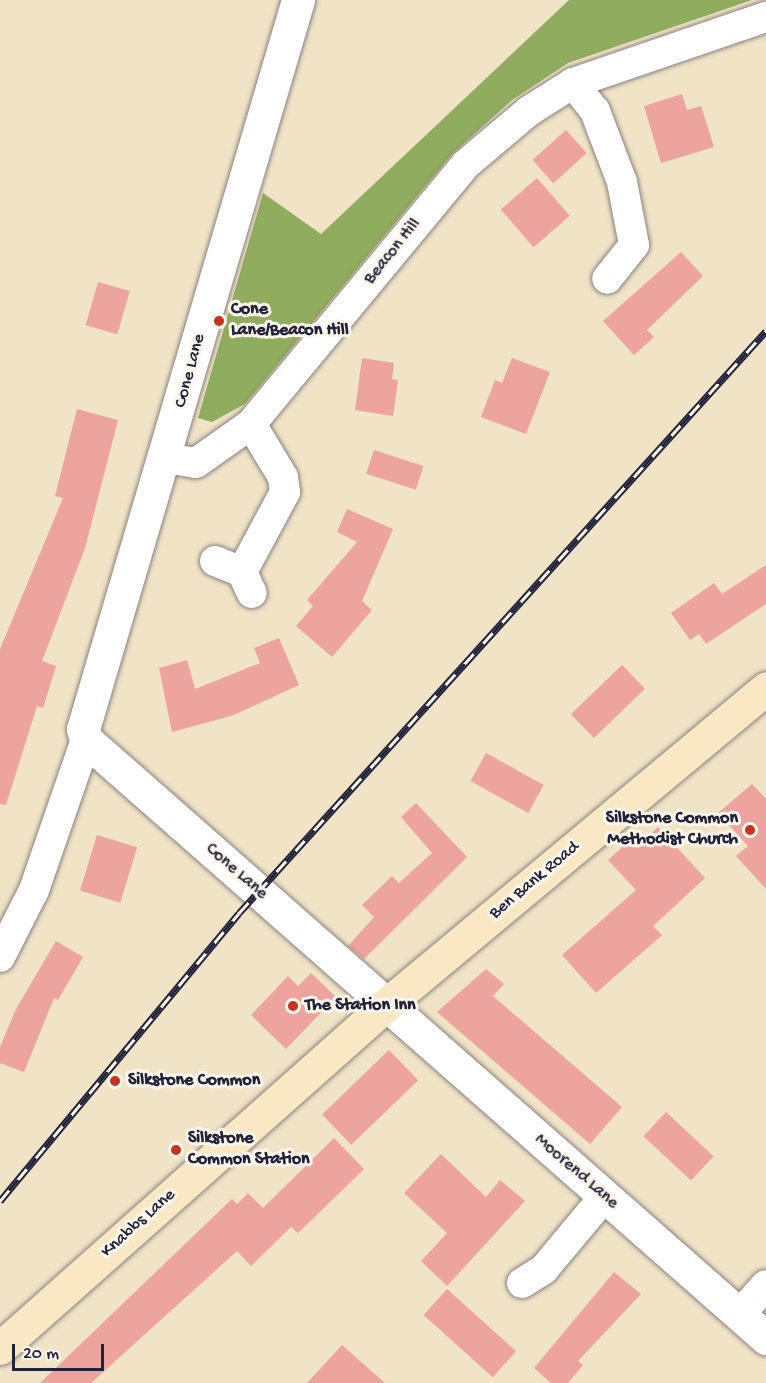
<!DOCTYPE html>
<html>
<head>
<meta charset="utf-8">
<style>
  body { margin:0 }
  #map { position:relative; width:766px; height:1383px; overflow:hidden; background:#f1e3c6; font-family:"Gochi Hand",sans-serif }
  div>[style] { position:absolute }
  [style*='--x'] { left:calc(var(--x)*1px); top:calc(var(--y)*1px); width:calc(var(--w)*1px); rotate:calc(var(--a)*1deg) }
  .forest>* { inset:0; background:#90ac5e }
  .building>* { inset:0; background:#eda49e; transform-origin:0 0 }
  .roads { filter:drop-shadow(0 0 2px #8a8280) drop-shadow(0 0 2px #8a8280) }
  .minor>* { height:30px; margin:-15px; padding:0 15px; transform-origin:15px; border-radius:15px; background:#fff }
  .tertiary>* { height:33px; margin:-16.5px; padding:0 16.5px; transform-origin:16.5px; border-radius:16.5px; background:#fff }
  .secondary>* { height:33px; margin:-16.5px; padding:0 16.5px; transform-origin:16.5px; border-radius:16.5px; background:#fae7c3 }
  .rail>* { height:7px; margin-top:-3.5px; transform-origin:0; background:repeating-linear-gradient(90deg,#fbf7ec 0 14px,#22223b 0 28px); box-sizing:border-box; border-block:2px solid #22223b }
  .dots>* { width:16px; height:16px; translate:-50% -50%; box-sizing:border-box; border:3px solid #fbf7ec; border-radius:50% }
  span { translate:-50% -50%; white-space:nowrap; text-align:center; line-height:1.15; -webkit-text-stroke:6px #fbf7ec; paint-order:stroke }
  .street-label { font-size:18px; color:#22223b }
  .poi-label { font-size:18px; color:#22223b; font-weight:700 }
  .left { translate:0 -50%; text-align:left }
  .right { translate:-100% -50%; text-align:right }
  .scale { position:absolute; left:12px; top:1344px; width:92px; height:27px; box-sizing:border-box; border:3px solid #22223b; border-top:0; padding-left:8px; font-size:18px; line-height:21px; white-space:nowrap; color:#22223b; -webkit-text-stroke:4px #fbf7ec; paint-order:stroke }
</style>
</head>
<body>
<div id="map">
  <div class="forest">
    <i style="clip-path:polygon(569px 0,752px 0,568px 63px,512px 100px,452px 154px,245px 404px,212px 422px,198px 418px,263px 193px,321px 234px)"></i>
  </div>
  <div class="building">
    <i style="clip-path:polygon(682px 94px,687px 110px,701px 106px,714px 147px,661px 163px,644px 106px)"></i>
    <i style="left:566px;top:130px;width:31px;height:45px;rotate:48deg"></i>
    <i style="left:537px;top:178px;width:50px;height:48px;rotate:49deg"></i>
    <i style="clip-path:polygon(681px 252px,703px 276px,647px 330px,654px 337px,634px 355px,603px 321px)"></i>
    <i style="left:98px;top:282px;width:33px;height:45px;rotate:16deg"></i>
    <i style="clip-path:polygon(362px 358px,394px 363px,392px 379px,398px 380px,393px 416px,355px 410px)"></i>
    <i style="clip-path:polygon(512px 358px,550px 372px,526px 434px,481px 417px,495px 380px,502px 383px)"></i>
    <i style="clip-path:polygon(77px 409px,118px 420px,85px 548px,42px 661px,56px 666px,43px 708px,37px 706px,6px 805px,0 804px,0 649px,63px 498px,55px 496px)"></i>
    <i style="left:374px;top:450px;width:52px;height:25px;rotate:18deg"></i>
    <i style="clip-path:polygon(347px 509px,393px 529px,362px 601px,372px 610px,332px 657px,296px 626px,313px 606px,307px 600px,357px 542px,337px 532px)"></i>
    <i style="clip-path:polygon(766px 565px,766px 604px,706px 644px,699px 634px,690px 640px,671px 613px,714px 583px,722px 594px)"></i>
    <i style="clip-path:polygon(279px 638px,299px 685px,234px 715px,172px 732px,159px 668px,187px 660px,195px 689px,260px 663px,254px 648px)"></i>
    <i style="left:622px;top:665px;width:33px;height:71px;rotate:46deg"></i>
    <i style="left:486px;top:753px;width:66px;height:32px;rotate:29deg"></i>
    <i style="clip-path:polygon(752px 784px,766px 799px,766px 889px,736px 856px,748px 846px,718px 813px)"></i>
    <i style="clip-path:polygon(416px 803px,467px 857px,364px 959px,348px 946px,374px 917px,362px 905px,392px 876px,399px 883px,432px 853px,401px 817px)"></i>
    <i style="clip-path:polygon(658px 827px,705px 878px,653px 926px,662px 935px,596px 993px,562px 955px,636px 890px,608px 860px,629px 841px,636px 848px)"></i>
    <i style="left:97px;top:835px;width:42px;height:58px;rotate:17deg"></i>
    <i style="clip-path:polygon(56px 941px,83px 957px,58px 1000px,54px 998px,24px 1072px,0 1063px,0 1047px,16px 1009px)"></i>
    <i style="clip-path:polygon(486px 969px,504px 984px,493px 996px,622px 1107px,590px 1144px,437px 1012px)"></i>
    <i style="clip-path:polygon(311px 973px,336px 997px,286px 1049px,251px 1015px,288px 976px,298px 986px)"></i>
    <i style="left:389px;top:1050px;width:42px;height:93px;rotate:46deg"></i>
    <i style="left:666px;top:1112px;width:65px;height:33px;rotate:43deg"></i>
    <i style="clip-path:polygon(334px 1138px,364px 1169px,298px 1233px,291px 1227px,251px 1266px,237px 1251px,91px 1383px,40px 1383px,232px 1199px,237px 1204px,248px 1193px,263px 1208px)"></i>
    <i style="clip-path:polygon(441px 1154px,486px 1197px,500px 1180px,525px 1201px,447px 1286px,421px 1261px,447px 1233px,404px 1193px)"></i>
    <i style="clip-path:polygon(614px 1272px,641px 1294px,578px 1361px,583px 1365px,568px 1383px,551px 1383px,534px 1368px)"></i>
    <i style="left:447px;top:1289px;width:93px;height:35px;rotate:42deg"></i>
    <i style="clip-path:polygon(342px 1345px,385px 1383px,307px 1383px)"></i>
  </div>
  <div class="roads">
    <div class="minor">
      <i style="--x:573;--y:83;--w:36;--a:52"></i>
      <i style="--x:595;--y:111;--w:76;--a:69.2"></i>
      <i style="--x:622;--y:182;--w:64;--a:79.2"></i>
      <i style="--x:634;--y:245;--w:43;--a:128.5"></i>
      <i style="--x:167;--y:458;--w:29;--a:10"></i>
      <i style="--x:196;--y:463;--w:67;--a:-35.3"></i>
      <i style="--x:251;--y:424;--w:336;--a:-50.4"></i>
      <i style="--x:465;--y:165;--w:84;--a:-40.2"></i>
      <i style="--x:529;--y:111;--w:52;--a:-32.5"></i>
      <i style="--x:573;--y:83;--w:204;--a:-18.9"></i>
      <i style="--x:215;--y:561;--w:29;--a:22"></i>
      <i style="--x:242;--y:572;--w:23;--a:65"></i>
      <i style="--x:242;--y:572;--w:91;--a:-61.7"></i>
      <i style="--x:285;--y:492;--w:15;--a:-98"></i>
      <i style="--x:283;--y:477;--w:62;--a:-121.1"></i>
      <i style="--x:0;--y:957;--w:75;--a:-63.1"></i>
      <i style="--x:34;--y:890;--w:159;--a:-70.9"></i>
      <i style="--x:522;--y:1283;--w:26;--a:-32"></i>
      <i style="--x:544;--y:1269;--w:94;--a:-50.2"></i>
      <i style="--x:739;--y:1315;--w:40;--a:-48"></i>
    </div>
    <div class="tertiary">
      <i style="--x:298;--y:0;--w:760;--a:106.43"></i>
      <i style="--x:83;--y:729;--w:11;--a:75"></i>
      <i style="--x:86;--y:740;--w:906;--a:41.33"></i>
    </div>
    <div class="secondary">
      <i style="--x:0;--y:1348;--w:516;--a:-41.62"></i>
      <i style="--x:386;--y:1005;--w:495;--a:-39.8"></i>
    </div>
  </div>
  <div class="rail">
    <i style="--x:0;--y:1201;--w:374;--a:-50.3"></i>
    <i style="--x:239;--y:913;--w:785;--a:-47.84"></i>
  </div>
  <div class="dots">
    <i style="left:219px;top:321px;background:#c8321e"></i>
    <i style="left:750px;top:830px;background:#c8321e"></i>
    <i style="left:293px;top:1006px;background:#c8321e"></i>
    <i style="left:115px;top:1081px;background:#c8321e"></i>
    <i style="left:176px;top:1150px;background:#c8321e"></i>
  </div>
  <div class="street-label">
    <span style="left:393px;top:252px;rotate:-51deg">Beacon Hill</span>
    <span style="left:191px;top:371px;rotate:-75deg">Cone Lane</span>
    <span style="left:236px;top:872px;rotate:41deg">Cone Lane</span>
    <span style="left:535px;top:881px;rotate:-40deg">Ben Bank Road</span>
    <span style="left:576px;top:1172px;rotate:41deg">Moorend Lane</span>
    <span style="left:139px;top:1224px;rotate:-42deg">Knabbs Lane</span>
  </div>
  <div class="poi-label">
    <span class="left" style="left:231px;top:321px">Cone<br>Lane/Beacon Hill</span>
    <span class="right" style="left:738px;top:830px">Silkstone Common<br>Methodist Church</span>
    <span class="left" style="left:305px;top:1006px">The Station Inn</span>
    <span class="left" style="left:128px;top:1081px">Silkstone Common</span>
    <span class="left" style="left:188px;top:1150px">Silkstone<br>Common Station</span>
  </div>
  <div class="scale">20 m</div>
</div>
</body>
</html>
